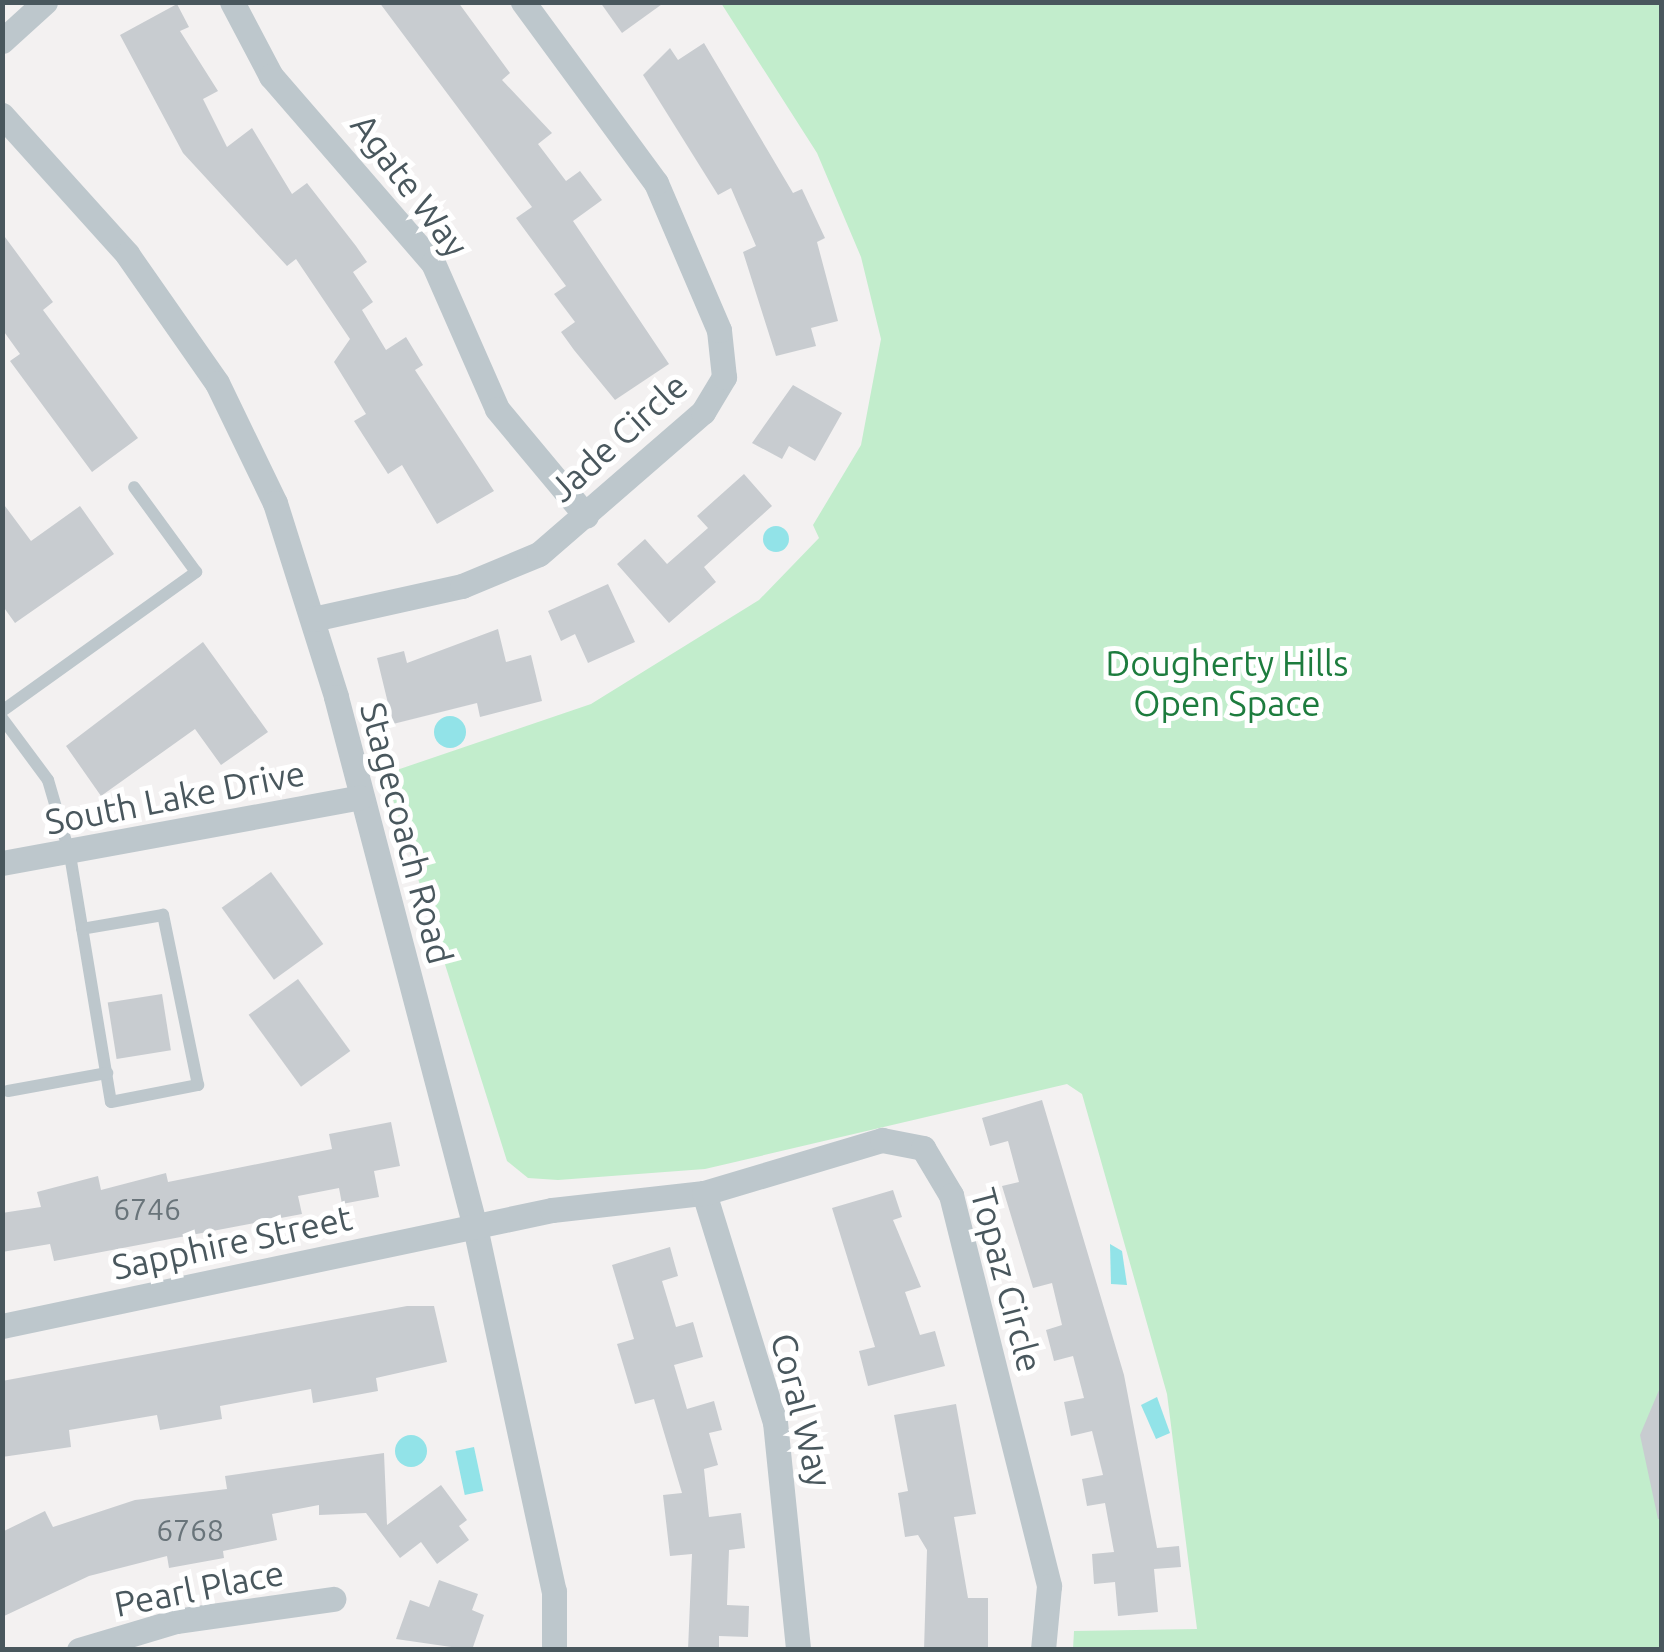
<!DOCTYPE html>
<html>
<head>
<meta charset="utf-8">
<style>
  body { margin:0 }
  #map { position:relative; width:1664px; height:1652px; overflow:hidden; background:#f3f1f1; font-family:Ubuntu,sans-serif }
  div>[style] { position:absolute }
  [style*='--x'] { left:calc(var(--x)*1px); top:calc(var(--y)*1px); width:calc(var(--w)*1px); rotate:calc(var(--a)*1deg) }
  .green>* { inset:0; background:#c2edcc }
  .water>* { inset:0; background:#92e3e8; transform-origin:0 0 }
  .round { border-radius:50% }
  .building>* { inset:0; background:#c8ccd0; transform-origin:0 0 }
  .service>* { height:12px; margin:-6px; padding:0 6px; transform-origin:6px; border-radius:6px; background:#bdc7cc }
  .minor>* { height:25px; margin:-12.5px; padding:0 12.5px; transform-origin:12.5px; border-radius:12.5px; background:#bdc7cc }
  span { translate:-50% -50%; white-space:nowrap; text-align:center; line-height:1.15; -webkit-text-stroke:10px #fff; paint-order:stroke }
  .number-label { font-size:30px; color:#69747a }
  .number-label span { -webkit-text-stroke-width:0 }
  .street-label { font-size:35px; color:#49575d }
  .park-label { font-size:35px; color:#1d7c3e }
  .frame { position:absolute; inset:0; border:5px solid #49575d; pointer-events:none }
</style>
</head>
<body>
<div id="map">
  <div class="green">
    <i style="clip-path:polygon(721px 3px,1661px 3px,1661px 1649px,1073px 1649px,1074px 1631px,1197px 1629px,1167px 1394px,1082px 1094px,1067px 1084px,705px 1169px,558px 1180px,528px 1178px,507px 1161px,385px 774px,591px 704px,759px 600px,819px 538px,813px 525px,861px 445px,881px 339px,861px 257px,817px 153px)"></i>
  </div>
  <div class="water">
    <i class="round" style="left:763px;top:526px;width:26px;height:26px"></i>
    <i class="round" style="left:434px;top:716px;width:32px;height:32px"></i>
    <i style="clip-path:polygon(1110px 1244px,1122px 1251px,1127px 1285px,1111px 1284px)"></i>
    <i style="clip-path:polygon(1157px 1397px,1170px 1433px,1156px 1439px,1141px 1405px)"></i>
    <i class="round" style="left:395px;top:1435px;width:32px;height:32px"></i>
    <i style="left:474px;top:1447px;width:45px;height:19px;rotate:78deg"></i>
  </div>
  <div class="building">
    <i style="clip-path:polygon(379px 2px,458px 2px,510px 73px,502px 80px,552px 133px,538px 144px,566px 181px,580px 171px,602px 200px,573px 221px,669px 364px,615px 400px,574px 350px,561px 332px,575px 322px,554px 294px,566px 286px,516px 218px,532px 207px)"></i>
    <i style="clip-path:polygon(600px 2px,665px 2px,622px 33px)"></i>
    <i style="clip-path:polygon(177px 4px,189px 27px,180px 31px,218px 91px,203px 99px,227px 147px,252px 128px,292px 194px,307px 183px,356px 246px,367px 262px,353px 272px,373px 302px,362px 310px,386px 350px,406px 337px,423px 365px,415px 370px,494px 491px,437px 524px,402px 465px,388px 474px,354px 421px,366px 414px,334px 362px,350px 339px,296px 259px,287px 266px,183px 153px,120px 35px)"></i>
    <i style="clip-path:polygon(704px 43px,793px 193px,802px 189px,825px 238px,817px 242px,838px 321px,811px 328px,816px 346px,776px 356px,743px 252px,756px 246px,731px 188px,718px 195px,643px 75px,670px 48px,678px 60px)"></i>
    <i style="clip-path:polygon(2px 233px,53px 302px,43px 310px,138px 438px,92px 472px,10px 361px,20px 354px,2px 329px)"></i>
    <i style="clip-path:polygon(793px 385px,842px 413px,815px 461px,789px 446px,782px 459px,752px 443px)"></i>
    <i style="clip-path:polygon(744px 474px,772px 506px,704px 567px,716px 582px,669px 623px,617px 564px,645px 539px,667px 564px,708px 528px,697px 516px)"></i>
    <i style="clip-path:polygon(2px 502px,31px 541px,80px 506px,114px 554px,15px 623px,2px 605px)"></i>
    <i style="clip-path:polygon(608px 584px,635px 642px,588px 663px,575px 634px,561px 641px,548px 611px)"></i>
    <i style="clip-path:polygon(498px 629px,506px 662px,531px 655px,542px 701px,480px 717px,477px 703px,393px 724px,377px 658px,404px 651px,407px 663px)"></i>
    <i style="clip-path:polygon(203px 642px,268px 732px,221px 765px,195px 729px,101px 796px,66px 746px)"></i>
    <i style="left:271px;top:872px;width:89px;height:61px;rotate:54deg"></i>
    <i style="left:298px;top:979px;width:89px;height:61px;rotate:54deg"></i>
    <i style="left:162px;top:994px;width:57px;height:55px;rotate:81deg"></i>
    <i style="clip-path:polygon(1042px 1100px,1124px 1375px,1157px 1548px,1179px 1546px,1181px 1567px,1154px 1569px,1158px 1612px,1118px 1616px,1115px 1582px,1094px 1584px,1092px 1554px,1114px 1552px,1105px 1503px,1087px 1506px,1082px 1479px,1103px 1475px,1092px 1431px,1071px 1436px,1064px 1402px,1084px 1398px,1073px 1356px,1054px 1361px,1046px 1330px,1062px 1325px,1052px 1283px,1033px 1288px,1002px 1186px,1019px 1182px,1008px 1141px,990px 1146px,982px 1118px)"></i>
    <i style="clip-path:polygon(391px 1122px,400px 1166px,374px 1171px,379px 1197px,342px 1204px,339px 1188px,298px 1196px,302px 1214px,54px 1261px,50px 1244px,2px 1252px,2px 1213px,41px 1207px,37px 1192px,98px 1176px,101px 1190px,166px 1173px,168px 1182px,332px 1149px,329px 1134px)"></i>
    <i style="clip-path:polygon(893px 1190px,902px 1217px,893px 1220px,921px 1287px,905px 1292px,920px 1335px,935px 1331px,945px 1366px,868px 1386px,859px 1351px,875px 1347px,832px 1208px)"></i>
    <i style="clip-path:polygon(670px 1247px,678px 1276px,662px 1281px,676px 1327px,693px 1322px,703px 1357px,674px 1365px,687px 1409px,714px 1401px,722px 1430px,709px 1433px,718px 1465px,704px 1469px,709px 1517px,741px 1513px,745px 1548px,729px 1550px,727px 1605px,749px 1606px,748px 1637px,719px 1636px,719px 1650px,688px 1650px,692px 1554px,670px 1556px,663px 1495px,682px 1493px,654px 1399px,635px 1404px,617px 1344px,634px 1339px,612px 1265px)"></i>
    <i style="clip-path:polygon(407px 1306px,434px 1306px,447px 1362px,376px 1378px,378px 1391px,313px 1403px,311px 1389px,220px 1406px,222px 1419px,160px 1430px,157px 1415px,69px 1430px,71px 1447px,2px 1457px,2px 1381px)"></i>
    <i style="clip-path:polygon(1662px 1383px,1662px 1519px,1658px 1519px,1640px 1435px)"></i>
    <i style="clip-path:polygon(956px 1404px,976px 1514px,954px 1517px,968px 1598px,988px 1598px,988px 1650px,924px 1650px,927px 1550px,918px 1535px,905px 1537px,898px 1493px,908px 1491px,894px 1415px)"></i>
    <i style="clip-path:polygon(384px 1453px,387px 1525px,441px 1485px,467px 1520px,459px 1526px,469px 1540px,437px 1564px,421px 1542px,400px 1558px,366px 1513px,319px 1515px,319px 1505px,272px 1514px,277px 1540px,223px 1551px,224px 1558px,169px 1568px,167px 1556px,89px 1576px,2px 1617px,2px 1532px,45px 1511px,53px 1527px,135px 1500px,227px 1489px,225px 1476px)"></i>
    <i style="clip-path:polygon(439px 1580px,478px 1594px,472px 1610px,484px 1615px,472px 1650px,396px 1639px,410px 1600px,429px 1607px)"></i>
  </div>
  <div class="service">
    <i style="--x:2;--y:711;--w:239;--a:-35.6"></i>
    <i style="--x:196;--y:572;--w:105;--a:-126.1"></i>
    <i style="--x:2;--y:718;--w:77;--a:53.4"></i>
    <i style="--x:48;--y:780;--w:78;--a:73.7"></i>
    <i style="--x:70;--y:855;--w:250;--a:80.6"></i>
    <i style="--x:111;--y:1102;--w:89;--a:-11.1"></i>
    <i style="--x:198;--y:1085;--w:174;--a:-101.6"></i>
    <i style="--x:163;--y:915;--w:82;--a:170.2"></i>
    <i style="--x:8;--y:1091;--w:101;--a:-10.3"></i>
  </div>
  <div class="minor">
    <i style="--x:232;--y:2;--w:84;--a:62.2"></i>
    <i style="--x:271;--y:76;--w:247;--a:49.1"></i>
    <i style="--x:433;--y:263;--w:159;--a:66.3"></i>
    <i style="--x:497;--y:409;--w:139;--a:50.2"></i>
    <i style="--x:2;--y:41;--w:58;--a:-42.2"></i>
    <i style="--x:2;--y:115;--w:187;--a:48"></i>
    <i style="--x:127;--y:254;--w:157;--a:55.1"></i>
    <i style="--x:217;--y:383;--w:133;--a:64.2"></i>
    <i style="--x:275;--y:503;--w:203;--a:72.5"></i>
    <i style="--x:336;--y:697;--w:548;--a:75.3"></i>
    <i style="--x:475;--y:1227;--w:372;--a:77.8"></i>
    <i style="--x:554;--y:1591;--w:59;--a:90"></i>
    <i style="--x:313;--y:619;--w:153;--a:-12.5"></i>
    <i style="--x:462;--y:586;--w:83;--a:-22.6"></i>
    <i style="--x:539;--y:554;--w:217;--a:-40.9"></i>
    <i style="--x:703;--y:412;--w:41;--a:-59"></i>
    <i style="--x:724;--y:377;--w:47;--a:-96.1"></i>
    <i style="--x:719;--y:330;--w:160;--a:-113.2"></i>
    <i style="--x:656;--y:183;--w:225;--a:-126.3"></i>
    <i style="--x:2;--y:863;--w:364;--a:-10.4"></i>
    <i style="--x:704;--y:1193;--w:240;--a:72.8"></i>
    <i style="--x:775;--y:1422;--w:229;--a:84.2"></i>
    <i style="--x:2;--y:1326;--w:562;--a:-11.91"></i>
    <i style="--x:552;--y:1210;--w:153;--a:-6.4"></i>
    <i style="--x:704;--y:1193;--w:186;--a:-16.6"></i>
    <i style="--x:882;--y:1140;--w:42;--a:11"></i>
    <i style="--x:923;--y:1148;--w:55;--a:59.2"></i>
    <i style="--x:951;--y:1195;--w:403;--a:75.9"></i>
    <i style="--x:1049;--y:1586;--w:64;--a:95.4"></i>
    <i style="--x:79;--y:1650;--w:101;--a:-16.6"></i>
    <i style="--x:176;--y:1621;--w:159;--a:-8"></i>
  </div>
  <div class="number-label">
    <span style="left:147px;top:1209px">6746</span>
    <span style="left:190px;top:1530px">6768</span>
  </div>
  <div class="street-label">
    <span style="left:410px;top:185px;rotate:53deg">Agate Way</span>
    <span style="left:618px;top:437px;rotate:-42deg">Jade Circle</span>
    <span style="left:175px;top:797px;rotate:-11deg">South Lake Drive</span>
    <span style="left:407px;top:833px;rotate:75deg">Stagecoach Road</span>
    <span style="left:232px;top:1242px;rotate:-12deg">Sapphire Street</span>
    <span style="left:1007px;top:1280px;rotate:75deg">Topaz Circle</span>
    <span style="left:802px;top:1410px;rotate:76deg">Coral Way</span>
    <span style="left:199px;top:1588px;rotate:-11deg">Pearl Place</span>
  </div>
  <div class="park-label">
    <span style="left:1227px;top:683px">Dougherty Hills<br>Open Space</span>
  </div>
  <div class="frame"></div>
</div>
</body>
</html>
